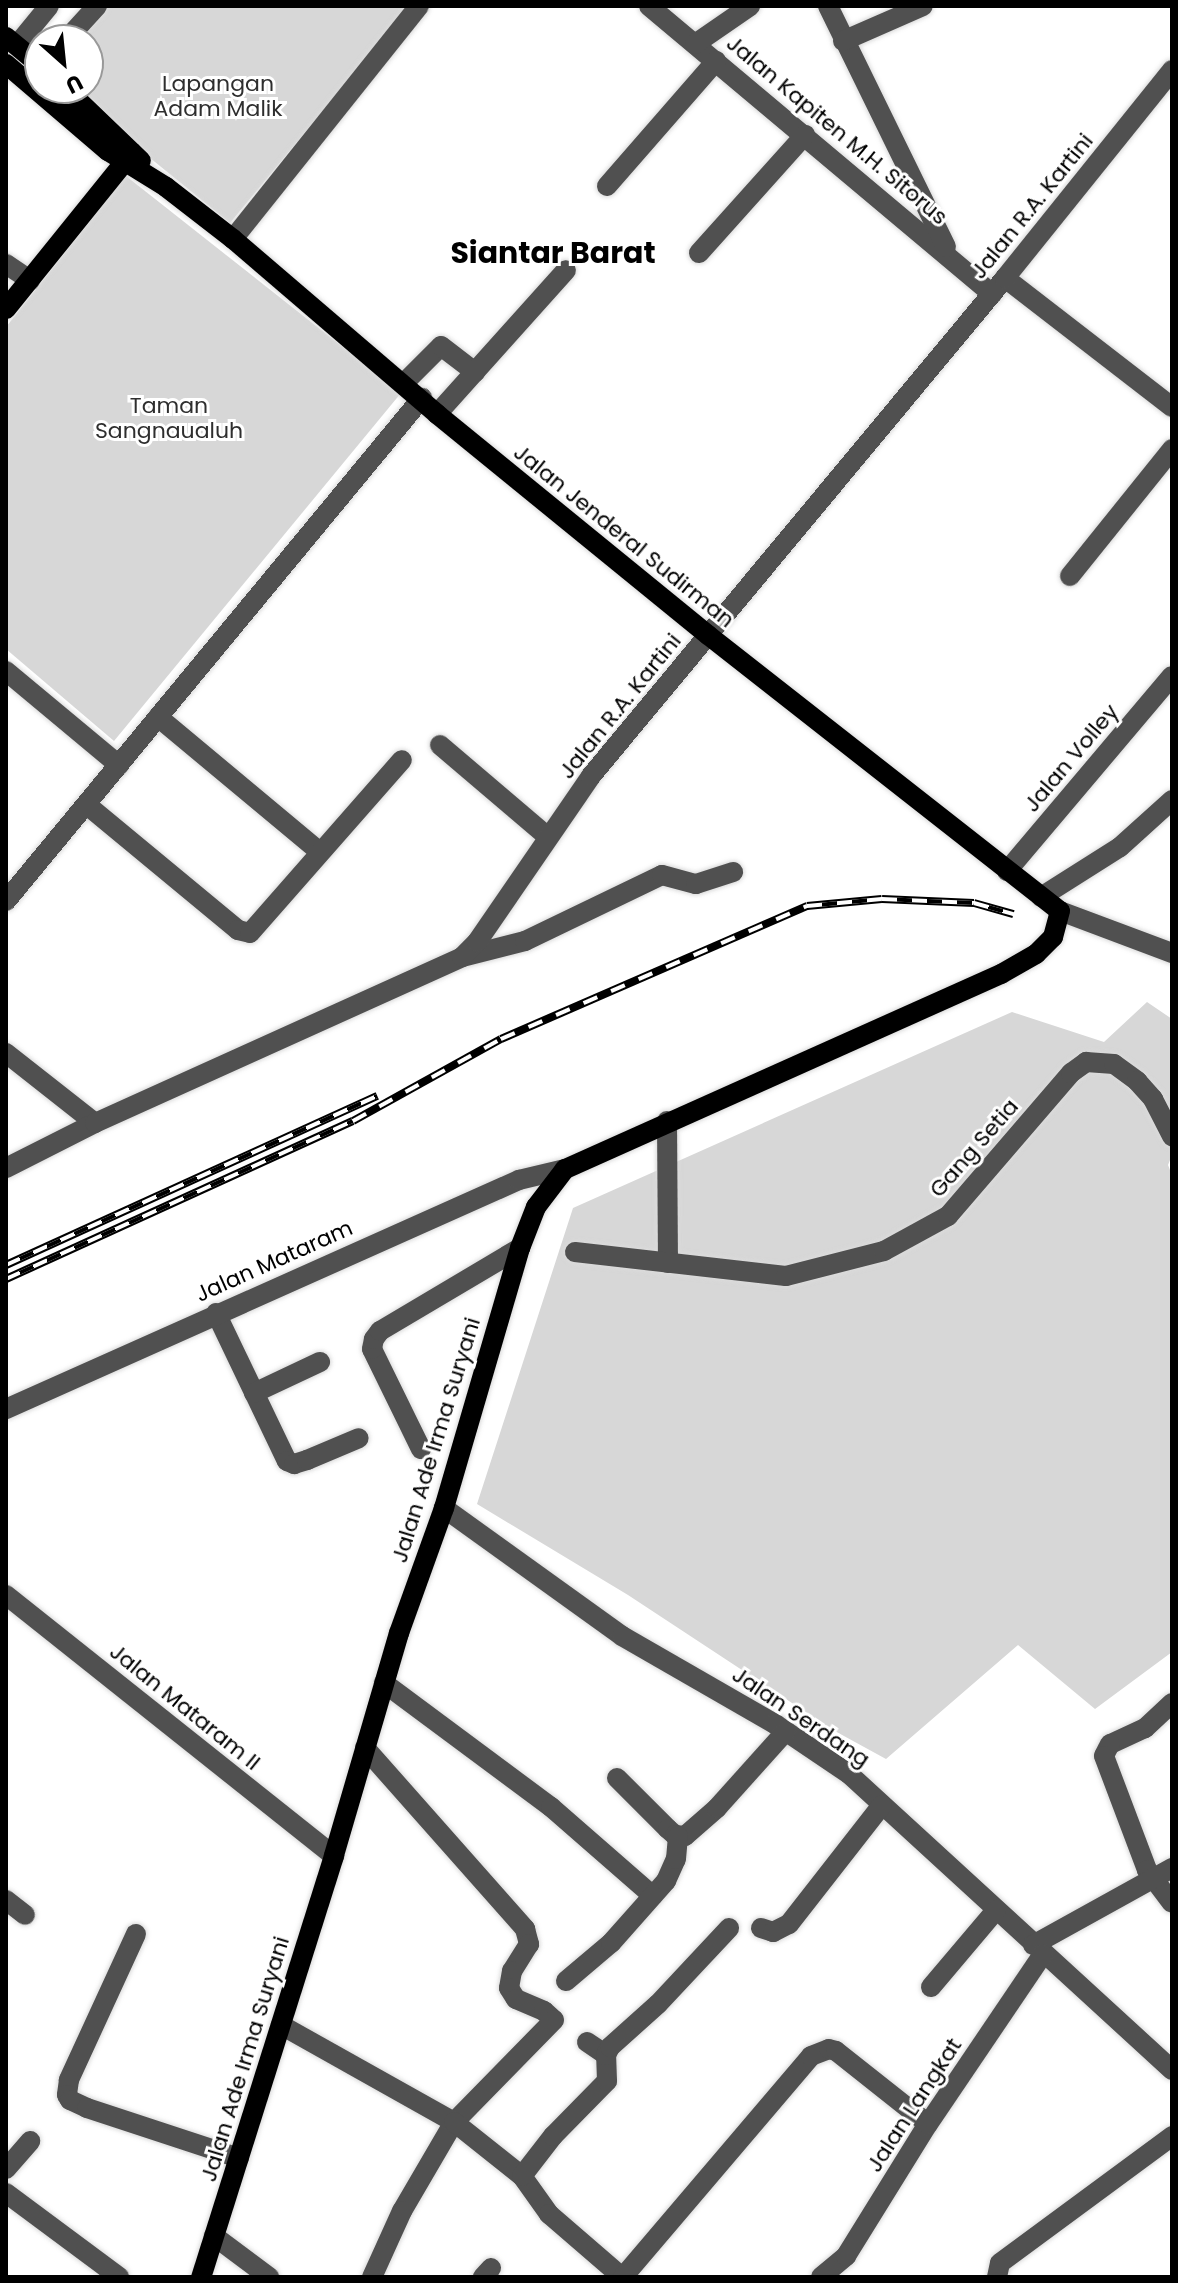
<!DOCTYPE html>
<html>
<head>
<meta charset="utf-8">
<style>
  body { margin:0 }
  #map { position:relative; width:1178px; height:2283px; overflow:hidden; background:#fff; font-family:Poppins,sans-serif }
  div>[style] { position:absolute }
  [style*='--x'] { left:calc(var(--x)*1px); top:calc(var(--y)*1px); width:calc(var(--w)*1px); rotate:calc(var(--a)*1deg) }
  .green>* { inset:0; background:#d7d7d7 }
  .roads { filter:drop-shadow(0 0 2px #dbdbdb) drop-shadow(0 0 2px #dbdbdb) }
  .minor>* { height:20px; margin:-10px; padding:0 10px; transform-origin:10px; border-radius:10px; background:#505050 }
  .major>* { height:20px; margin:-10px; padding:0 10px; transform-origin:10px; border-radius:10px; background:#000 }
  .rail>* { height:8px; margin-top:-4px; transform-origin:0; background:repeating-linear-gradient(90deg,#fff 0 15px,#000 0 30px); box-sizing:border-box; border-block:2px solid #000 }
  span { translate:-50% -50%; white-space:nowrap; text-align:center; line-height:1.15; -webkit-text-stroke:6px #fff; paint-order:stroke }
  .park-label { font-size:22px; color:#2e2e2e }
  .street-label { font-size:22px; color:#000 }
  .district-label { font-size:30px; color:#000; font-weight:700 }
  .frame { position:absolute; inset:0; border:8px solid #000; pointer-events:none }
  .north { position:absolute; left:24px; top:24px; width:80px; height:80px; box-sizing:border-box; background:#fff; border:2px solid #999; border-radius:50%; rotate:153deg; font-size:22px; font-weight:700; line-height:32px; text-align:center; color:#000 }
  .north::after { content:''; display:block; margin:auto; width:28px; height:36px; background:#000; clip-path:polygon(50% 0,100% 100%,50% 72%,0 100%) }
</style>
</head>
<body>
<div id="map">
  <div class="green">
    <i style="clip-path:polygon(102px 6px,409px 6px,230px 223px,64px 88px,88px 88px,88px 40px,74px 40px)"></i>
    <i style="clip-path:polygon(126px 176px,401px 393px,114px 741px,6px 649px,6px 327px)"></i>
    <i style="clip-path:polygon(1147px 1002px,1172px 1019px,1172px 1155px,1168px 1165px,1172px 1175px,1172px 1652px,1095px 1709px,1018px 1645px,886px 1759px,833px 1730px,628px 1595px,477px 1504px,573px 1208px,1012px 1012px,1104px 1042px)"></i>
  </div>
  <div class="roads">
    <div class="minor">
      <i style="--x:649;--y:6;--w:448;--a:40"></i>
      <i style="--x:828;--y:6;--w:268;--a:63.9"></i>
      <i style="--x:66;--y:40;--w:46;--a:-47.6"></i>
      <i style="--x:843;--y:41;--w:87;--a:-23.6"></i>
      <i style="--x:695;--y:44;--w:67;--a:-34.6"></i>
      <i style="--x:17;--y:45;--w:50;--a:-50.6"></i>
      <i style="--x:607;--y:186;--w:166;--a:-48.9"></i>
      <i style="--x:233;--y:239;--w:298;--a:-51.4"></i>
      <i style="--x:699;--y:253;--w:159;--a:-48.1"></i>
      <i style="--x:6;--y:264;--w:29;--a:34"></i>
      <i style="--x:1005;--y:278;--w:211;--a:37.7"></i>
      <i style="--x:404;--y:383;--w:52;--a:-45"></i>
      <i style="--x:441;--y:346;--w:43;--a:37.4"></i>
      <i style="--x:437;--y:414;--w:193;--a:-48.1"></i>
      <i style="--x:1070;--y:576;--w:163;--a:-51.2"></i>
      <i style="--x:6;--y:671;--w:147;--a:39.8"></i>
      <i style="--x:158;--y:717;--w:211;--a:39.8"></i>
      <i style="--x:440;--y:745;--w:142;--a:40.4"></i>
      <i style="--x:87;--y:805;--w:196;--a:39.6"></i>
      <i style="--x:238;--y:930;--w:12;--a:14"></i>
      <i style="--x:250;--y:933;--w:230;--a:-48.7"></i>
      <i style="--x:1007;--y:871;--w:255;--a:-49.8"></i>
      <i style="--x:1041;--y:897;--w:93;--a:-32.3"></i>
      <i style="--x:1120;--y:847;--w:70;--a:-42.1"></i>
      <i style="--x:6;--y:901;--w:653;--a:-50.41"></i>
      <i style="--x:1060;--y:911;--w:120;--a:20.6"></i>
      <i style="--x:462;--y:957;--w:65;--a:-14.3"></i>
      <i style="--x:525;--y:941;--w:152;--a:-25.7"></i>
      <i style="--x:662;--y:875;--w:35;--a:15"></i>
      <i style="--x:696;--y:884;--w:39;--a:-18"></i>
      <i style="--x:6;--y:1053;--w:113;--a:38.2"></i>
      <i style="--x:667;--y:1121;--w:142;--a:89.6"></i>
      <i style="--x:6;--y:1168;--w:100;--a:-26.8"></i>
      <i style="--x:95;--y:1123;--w:403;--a:-24.3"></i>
      <i style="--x:462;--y:957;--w:21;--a:-45"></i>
      <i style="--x:477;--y:942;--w:201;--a:-55.5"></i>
      <i style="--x:591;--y:776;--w:648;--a:-50.26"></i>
      <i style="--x:1005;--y:278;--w:267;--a:-51.2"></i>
      <i style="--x:575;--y:1252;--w:212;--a:6.5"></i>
      <i style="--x:786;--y:1276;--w:101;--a:-14.3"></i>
      <i style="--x:884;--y:1251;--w:73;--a:-28.7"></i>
      <i style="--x:948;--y:1216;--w:189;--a:-49.3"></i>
      <i style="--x:1071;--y:1073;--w:19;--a:-36"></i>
      <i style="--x:1086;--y:1062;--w:28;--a:4"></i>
      <i style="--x:1114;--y:1064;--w:29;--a:36"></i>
      <i style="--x:1137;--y:1081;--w:24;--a:48"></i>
      <i style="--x:1153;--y:1099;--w:42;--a:62.8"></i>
      <i style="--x:216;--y:1313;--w:164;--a:64.4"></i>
      <i style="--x:287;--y:1461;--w:8;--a:23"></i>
      <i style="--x:294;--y:1464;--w:14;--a:-17"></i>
      <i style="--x:307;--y:1460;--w:56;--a:-22.9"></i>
      <i style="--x:254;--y:1393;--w:73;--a:-25.2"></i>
      <i style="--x:6;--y:1409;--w:562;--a:-24.06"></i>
      <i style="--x:519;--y:1180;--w:47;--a:-13.4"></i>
      <i style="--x:421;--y:1449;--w:111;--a:-116.1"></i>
      <i style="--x:372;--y:1349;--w:10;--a:-79"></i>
      <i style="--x:374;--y:1339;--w:10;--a:-53"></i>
      <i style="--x:380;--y:1331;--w:163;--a:-30.7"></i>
      <i style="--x:444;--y:1508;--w:219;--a:35.7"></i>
      <i style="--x:622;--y:1636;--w:177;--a:29.9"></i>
      <i style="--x:775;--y:1724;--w:89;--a:34"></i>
      <i style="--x:849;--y:1774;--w:438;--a:42.5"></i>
      <i style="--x:6;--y:1595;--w:419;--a:38.5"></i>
      <i style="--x:384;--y:1683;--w:208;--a:36.6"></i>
      <i style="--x:551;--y:1807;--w:135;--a:41.1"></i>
      <i style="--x:1172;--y:1703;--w:37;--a:137"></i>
      <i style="--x:1145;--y:1728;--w:38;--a:155"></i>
      <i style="--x:1110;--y:1744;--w:13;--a:117"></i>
      <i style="--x:1104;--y:1756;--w:122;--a:69.3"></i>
      <i style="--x:1147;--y:1870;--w:41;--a:52.9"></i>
      <i style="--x:365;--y:1748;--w:242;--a:48.5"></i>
      <i style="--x:525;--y:1929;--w:16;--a:75"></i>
      <i style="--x:529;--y:1944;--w:32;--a:122"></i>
      <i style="--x:512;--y:1971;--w:17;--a:100"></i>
      <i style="--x:509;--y:1988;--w:13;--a:58"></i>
      <i style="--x:516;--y:1999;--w:30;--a:23"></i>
      <i style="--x:544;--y:2011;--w:13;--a:42"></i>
      <i style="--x:554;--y:2020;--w:143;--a:134.4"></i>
      <i style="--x:454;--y:2122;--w:103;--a:120.3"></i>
      <i style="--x:402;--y:2211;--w:72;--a:114.4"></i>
      <i style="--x:617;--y:1778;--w:72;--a:45"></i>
      <i style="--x:668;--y:1829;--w:9;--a:41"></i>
      <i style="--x:675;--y:1835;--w:10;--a:6"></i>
      <i style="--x:685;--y:1836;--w:43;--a:-41.2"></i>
      <i style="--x:717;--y:1808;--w:103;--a:-48.1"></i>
      <i style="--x:6;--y:1900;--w:24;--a:38"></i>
      <i style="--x:761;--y:1928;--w:13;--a:18"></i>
      <i style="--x:773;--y:1932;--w:18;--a:-27"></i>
      <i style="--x:789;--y:1924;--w:151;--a:-52"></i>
      <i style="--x:136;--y:1934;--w:161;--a:114.7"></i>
      <i style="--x:69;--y:2080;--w:15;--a:98"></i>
      <i style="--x:67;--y:2095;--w:6;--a:59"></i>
      <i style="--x:70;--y:2100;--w:19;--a:25"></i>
      <i style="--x:87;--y:2108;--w:160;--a:18.2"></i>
      <i style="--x:1033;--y:1945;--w:159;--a:-29"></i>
      <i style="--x:566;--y:1981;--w:59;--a:-40.2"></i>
      <i style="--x:611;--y:1943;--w:83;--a:-48.4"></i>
      <i style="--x:666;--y:1881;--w:24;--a:-66"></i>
      <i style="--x:676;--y:1859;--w:23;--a:-85"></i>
      <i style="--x:931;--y:1987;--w:101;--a:-49.8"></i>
      <i style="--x:281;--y:2025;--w:198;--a:29.3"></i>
      <i style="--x:454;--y:2122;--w:87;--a:38.5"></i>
      <i style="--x:522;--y:2176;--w:47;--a:54.6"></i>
      <i style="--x:549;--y:2214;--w:96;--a:40.8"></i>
      <i style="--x:587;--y:2042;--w:23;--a:34"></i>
      <i style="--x:6;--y:2169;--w:37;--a:-49"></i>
      <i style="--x:522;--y:2176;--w:51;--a:-52.2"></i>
      <i style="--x:553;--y:2136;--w:77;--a:-45.5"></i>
      <i style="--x:607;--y:2081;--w:26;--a:-92"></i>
      <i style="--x:606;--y:2055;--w:9;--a:-63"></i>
      <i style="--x:610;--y:2047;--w:64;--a:-41.9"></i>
      <i style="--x:658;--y:2004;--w:104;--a:-46.9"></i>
      <i style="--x:6;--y:2193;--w:141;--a:36.6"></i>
      <i style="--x:214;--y:2236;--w:69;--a:36.7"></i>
      <i style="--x:483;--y:2277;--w:12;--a:-48"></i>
      <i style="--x:623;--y:2277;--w:290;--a:-49.6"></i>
      <i style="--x:811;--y:2056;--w:19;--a:-21"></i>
      <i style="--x:829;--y:2049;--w:7;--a:16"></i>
      <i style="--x:836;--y:2051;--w:117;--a:38.4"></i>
      <i style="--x:821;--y:2277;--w:33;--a:-40"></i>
      <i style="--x:846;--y:2256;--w:155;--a:-58.2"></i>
      <i style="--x:928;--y:2124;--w:205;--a:-55.9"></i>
      <i style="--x:997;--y:2277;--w:14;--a:-78"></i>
      <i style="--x:1000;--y:2263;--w:214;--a:-36.4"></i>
    </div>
    <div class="major">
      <i style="--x:6;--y:37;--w:44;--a:39.5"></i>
      <i style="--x:6;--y:64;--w:134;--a:40.5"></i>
      <i style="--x:108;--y:151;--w:68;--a:31.8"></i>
      <i style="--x:166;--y:187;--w:85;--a:37.8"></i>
      <i style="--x:233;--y:239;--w:269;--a:40.6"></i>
      <i style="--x:437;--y:414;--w:350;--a:39.2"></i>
      <i style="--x:708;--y:635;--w:447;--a:38.1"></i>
      <i style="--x:1060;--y:911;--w:27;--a:105"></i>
      <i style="--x:1053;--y:937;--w:24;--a:135"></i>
      <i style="--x:1036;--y:954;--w:40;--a:150.3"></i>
      <i style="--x:1001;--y:974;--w:478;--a:155.9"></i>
      <i style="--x:565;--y:1169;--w:48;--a:127.3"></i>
      <i style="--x:536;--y:1207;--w:44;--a:111.3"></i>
      <i style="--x:520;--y:1248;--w:271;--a:106.3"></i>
      <i style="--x:444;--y:1508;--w:133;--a:109.8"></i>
      <i style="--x:399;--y:1633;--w:232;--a:106.3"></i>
      <i style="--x:334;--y:1856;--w:442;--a:107.5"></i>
      <i style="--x:65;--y:88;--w:105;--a:43.8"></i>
      <i style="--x:6;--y:309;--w:201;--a:-51.1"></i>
    </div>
  </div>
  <div class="rail">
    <i style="--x:6;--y:1265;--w:408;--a:-24.5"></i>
    <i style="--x:6;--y:1279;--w:381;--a:-24.5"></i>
    <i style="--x:353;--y:1121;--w:169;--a:-29"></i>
    <i style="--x:501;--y:1039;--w:334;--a:-23.5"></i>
    <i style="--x:807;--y:906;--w:75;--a:-5.3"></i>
    <i style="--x:882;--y:899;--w:92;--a:2.5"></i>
    <i style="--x:974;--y:903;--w:41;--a:15.8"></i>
  </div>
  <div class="park-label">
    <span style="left:218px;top:96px">Lapangan<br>Adam Malik</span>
    <span style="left:169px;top:418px">Taman<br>Sangnaualuh</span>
  </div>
  <div class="street-label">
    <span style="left:837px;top:130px;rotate:40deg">Jalan Kapiten M.H. Sitorus</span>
    <span style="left:1032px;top:206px;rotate:-51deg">Jalan R.A. Kartini</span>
    <span style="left:624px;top:536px;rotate:39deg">Jalan Jenderal Sudirman</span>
    <span style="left:620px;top:706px;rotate:-51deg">Jalan R.A. Kartini</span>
    <span style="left:1071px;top:758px;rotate:-50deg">Jalan Volley</span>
    <span style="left:974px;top:1148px;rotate:-49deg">Gang Setia</span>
    <span style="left:274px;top:1261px;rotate:-24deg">Jalan Mataram</span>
    <span style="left:436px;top:1440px;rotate:-73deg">Jalan Ade Irma Suryani</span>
    <span style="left:185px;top:1707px;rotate:39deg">Jalan Mataram II</span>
    <span style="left:801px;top:1717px;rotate:34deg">Jalan Serdang</span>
    <span style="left:245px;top:2059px;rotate:-73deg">Jalan Ade Irma Suryani</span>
    <span style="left:914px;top:2105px;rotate:-57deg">Jalan Langkat</span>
  </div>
  <div class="district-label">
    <span style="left:553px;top:253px">Siantar Barat</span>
  </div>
  <div class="frame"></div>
  <div class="north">U</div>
</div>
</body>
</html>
